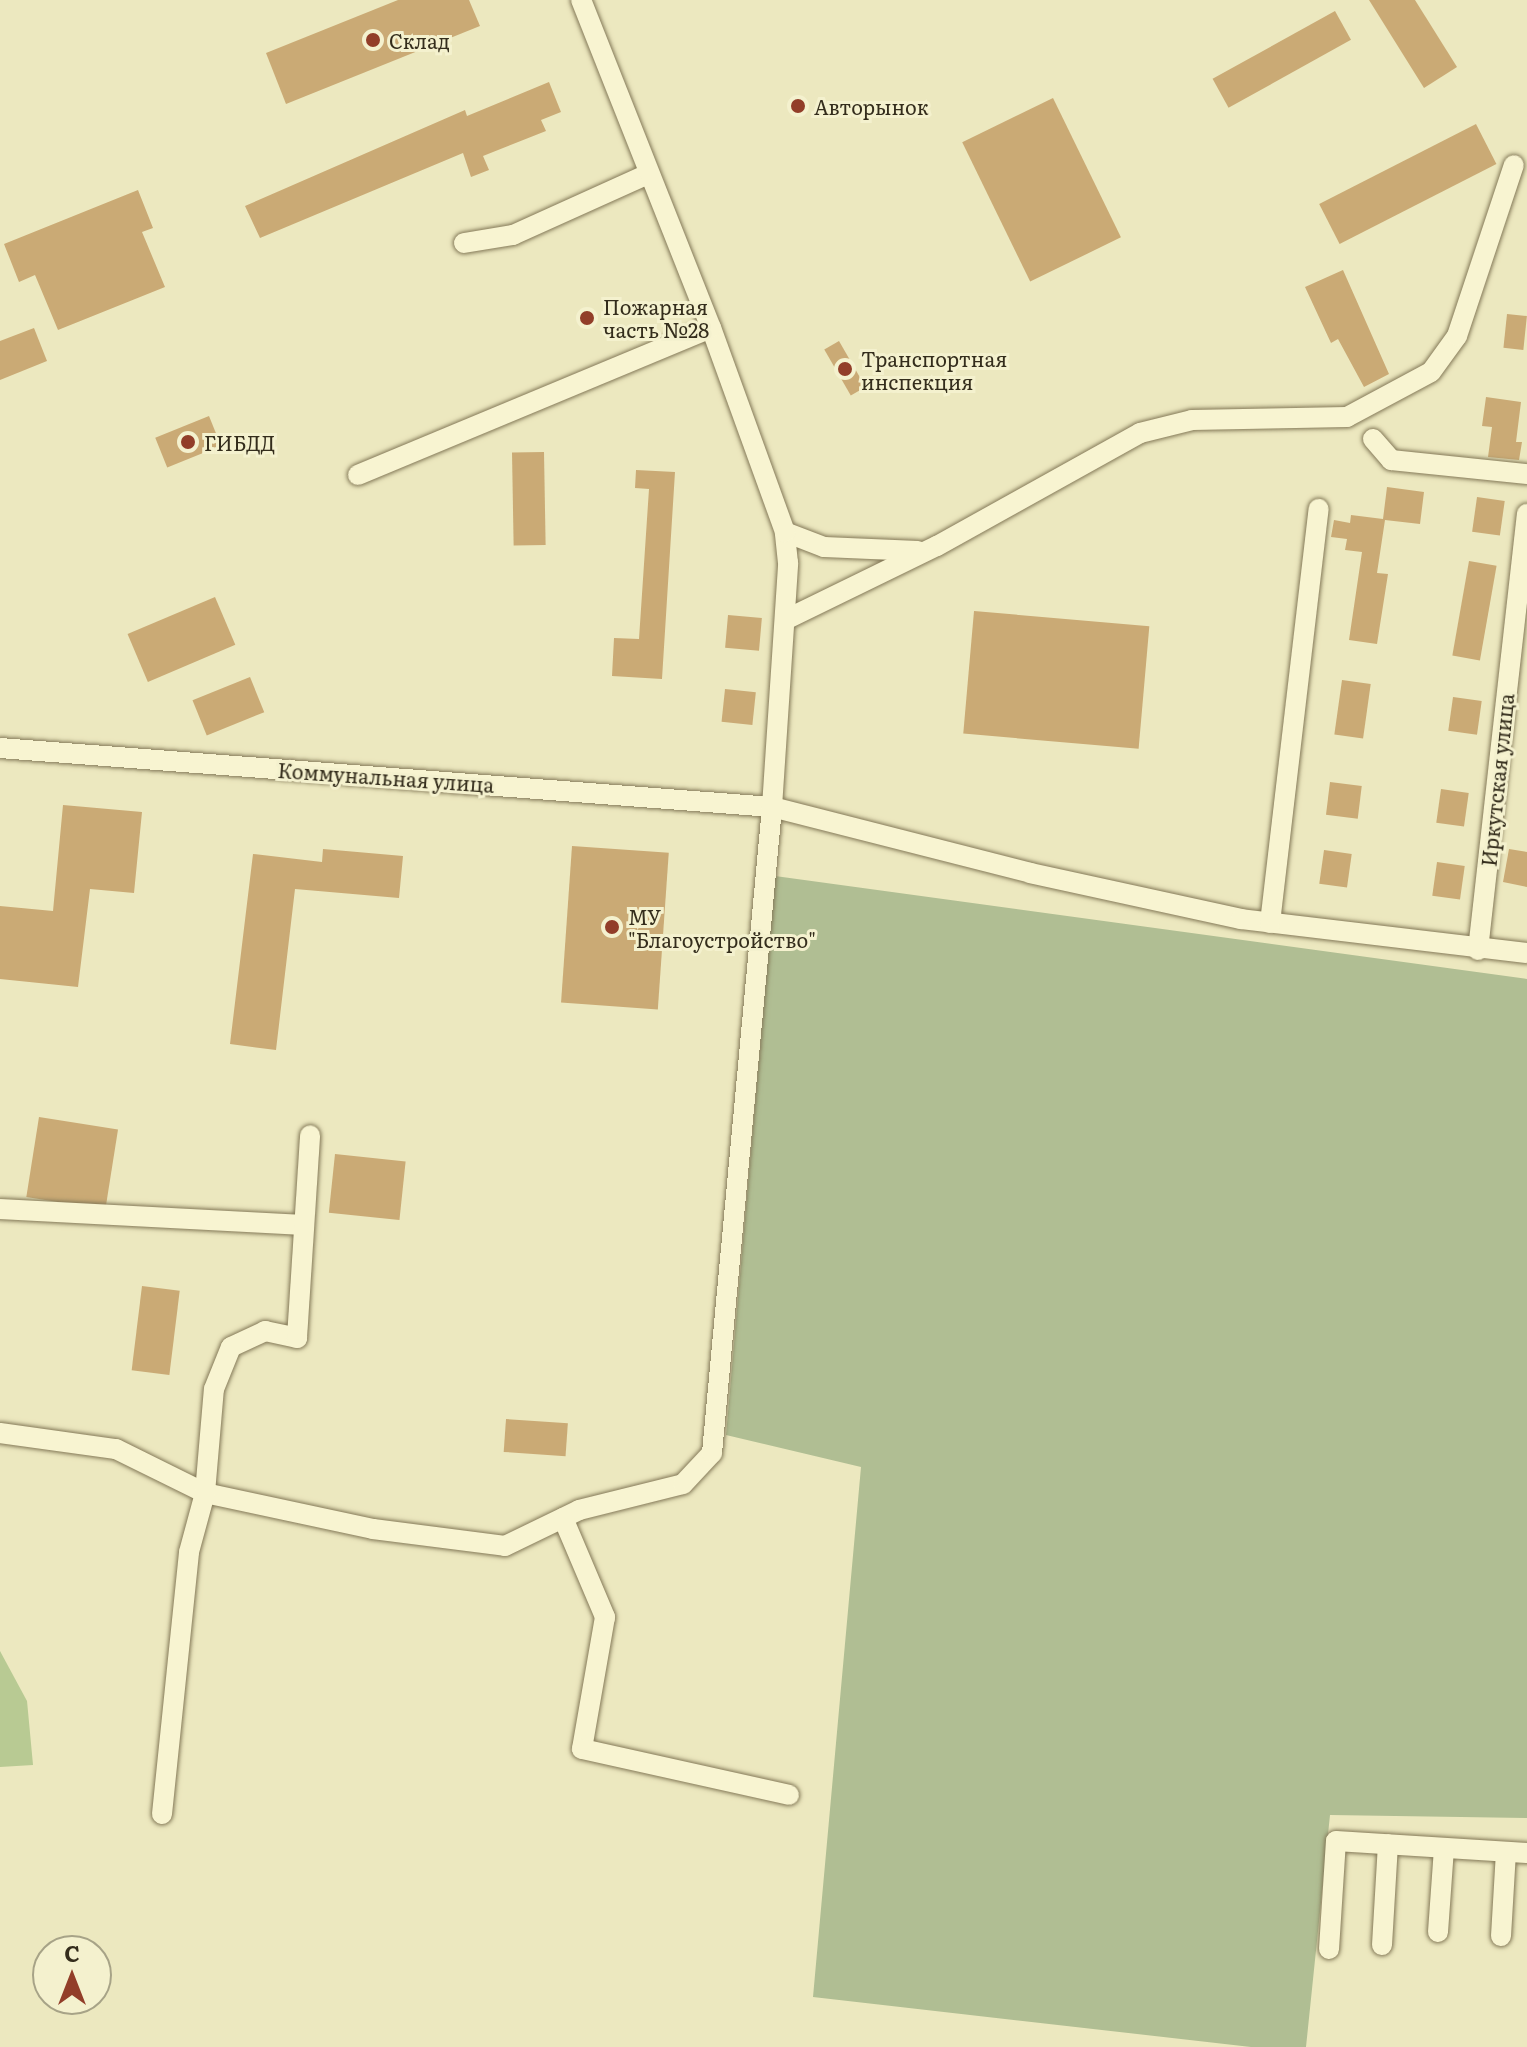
<!DOCTYPE html>
<html>
<head>
<meta charset="utf-8">
<style>
  body { margin:0 }
  #map { position:relative; width:1527px; height:2047px; overflow:hidden; background:#ece8bf; font-family:Literata,serif }
  div>[style] { position:absolute }
  [style*='--x'] { left:calc(var(--x)*1px); top:calc(var(--y)*1px); width:calc(var(--w)*1px); rotate:calc(var(--a)*1deg) }
  .green>* { inset:0; background:#b8ca93 }
  .cemetery>* { inset:0; background:#b0be93 }
  .building>* { inset:0; background:#caaa75; transform-origin:0 0 }
  .roads { filter:drop-shadow(0 0 2px #847958) drop-shadow(0 0 2px #847958) }
  .minor>* { height:20px; margin:-10px; padding:0 10px; transform-origin:10px; border-radius:10px; background:#f8f4d1 }
  .dots>* { width:22px; height:22px; translate:-50% -50%; box-sizing:border-box; border:4px solid #f4f1ce; border-radius:50% }
  span { translate:-50% -50%; white-space:nowrap; text-align:center; line-height:1.15; -webkit-text-stroke:6px #f4f1ce; paint-order:stroke }
  .poi-label { font-size:20px; color:#342d1c }
  .left { translate:0 -50%; text-align:left }
  .street-label { font-size:20px; color:#342d1c }
  .north { position:absolute; left:32px; top:1935px; width:80px; height:80px; box-sizing:border-box; background:#f4f1ce; border:2px solid #a7a387; border-radius:50%; rotate:0deg; font-size:22px; font-weight:700; line-height:32px; text-align:center; color:#342d1c }
  .north::after { content:''; display:block; margin:auto; width:28px; height:36px; background:#923e29; clip-path:polygon(50% 0,100% 100%,50% 72%,0 100%) }
</style>
</head>
<body>
<div id="map">
  <div class="green">
    <i style="clip-path:polygon(0 1651px,27px 1701px,33px 1765px,0 1767px)"></i>
  </div>
  <div class="cemetery">
    <i style="clip-path:polygon(775px 876px,1527px 979px,1527px 1818px,1330px 1815px,1306px 2047px,1251px 2047px,813px 1997px,861px 1467px,726px 1435px)"></i>
  </div>
  <div class="building">
    <i style="clip-path:polygon(398px 0,469px 0,480px 26px,286px 104px,266px 53px)"></i>
    <i style="clip-path:polygon(1369px 0,1415px 0,1457px 67px,1424px 88px)"></i>
    <i style="left:1335px;top:11px;width:33px;height:140px;rotate:61deg"></i>
    <i style="clip-path:polygon(549px 82px,561px 112px,541px 120px,546px 131px,483px 156px,489px 170px,471px 177px,463px 153px,260px 238px,245px 206px,465px 110px,467px 116px)"></i>
    <i style="left:1053px;top:98px;width:155px;height:101px;rotate:64deg"></i>
    <i style="left:1476px;top:124px;width:45px;height:176px;rotate:63deg"></i>
    <i style="clip-path:polygon(138px 190px,153px 228px,142px 232px,165px 287px,58px 330px,35px 275px,19px 282px,4px 244px)"></i>
    <i style="clip-path:polygon(1343px 270px,1389px 374px,1364px 387px,1338px 339px,1331px 343px,1305px 287px)"></i>
    <i style="left:1507px;top:314px;width:20px;height:34px;rotate:6deg"></i>
    <i style="clip-path:polygon(34px 328px,47px 361px,0 380px,0 341px)"></i>
    <i style="left:839px;top:341px;width:53px;height:17px;rotate:60deg"></i>
    <i style="clip-path:polygon(1486px 397px,1521px 402px,1516px 442px,1522px 442px,1519px 460px,1488px 457px,1492px 427px,1482px 426px)"></i>
    <i style="left:209px;top:416px;width:32px;height:58px;rotate:68deg"></i>
    <i style="left:544px;top:452px;width:93px;height:32px;rotate:89deg"></i>
    <i style="clip-path:polygon(636px 470px,675px 472px,662px 679px,612px 676px,614px 638px,639px 639px,649px 489px,635px 488px)"></i>
    <i style="clip-path:polygon(1387px 487px,1424px 492px,1420px 524px,1385px 520px,1377px 573px,1388px 574px,1377px 644px,1349px 640px,1362px 552px,1345px 550px,1347px 539px,1331px 537px,1334px 520px,1350px 523px,1351px 515px,1383px 519px)"></i>
    <i style="left:1477px;top:497px;width:28px;height:35px;rotate:8deg"></i>
    <i style="left:1469px;top:561px;width:28px;height:96px;rotate:10deg"></i>
    <i style="left:215px;top:597px;width:52px;height:95px;rotate:67deg"></i>
    <i style="left:974px;top:611px;width:176px;height:123px;rotate:5deg"></i>
    <i style="left:728px;top:615px;width:34px;height:33px;rotate:5deg"></i>
    <i style="left:250px;top:677px;width:38px;height:62px;rotate:68deg"></i>
    <i style="left:1342px;top:680px;width:29px;height:55px;rotate:8deg"></i>
    <i style="left:725px;top:689px;width:31px;height:33px;rotate:6deg"></i>
    <i style="left:1453px;top:697px;width:29px;height:34px;rotate:8deg"></i>
    <i style="left:1330px;top:782px;width:32px;height:33px;rotate:7deg"></i>
    <i style="left:1441px;top:789px;width:28px;height:34px;rotate:8deg"></i>
    <i style="clip-path:polygon(63px 805px,142px 812px,134px 893px,90px 889px,78px 987px,0 979px,0 906px,53px 911px)"></i>
    <i style="left:572px;top:846px;width:97px;height:157px;rotate:4deg"></i>
    <i style="clip-path:polygon(323px 849px,403px 856px,399px 898px,295px 889px,276px 1050px,230px 1044px,253px 854px,322px 862px)"></i>
    <i style="clip-path:polygon(1509px 849px,1527px 852px,1527px 887px,1503px 882px)"></i>
    <i style="left:1324px;top:850px;width:28px;height:34px;rotate:8deg"></i>
    <i style="left:1437px;top:862px;width:28px;height:34px;rotate:8deg"></i>
    <i style="left:39px;top:1117px;width:80px;height:81px;rotate:9deg"></i>
    <i style="left:335px;top:1154px;width:71px;height:59px;rotate:6deg"></i>
    <i style="left:142px;top:1286px;width:38px;height:85px;rotate:7deg"></i>
    <i style="left:506px;top:1419px;width:62px;height:33px;rotate:4deg"></i>
  </div>
  <div class="roads">
    <div class="minor">
      <i style="--x:464;--y:243;--w:50;--a:-9.3"></i>
      <i style="--x:513;--y:235;--w:148;--a:-24.3"></i>
      <i style="--x:1373;--y:439;--w:28;--a:49"></i>
      <i style="--x:1391;--y:460;--w:137;--a:5.9"></i>
      <i style="--x:358;--y:475;--w:382;--a:-22.6"></i>
      <i style="--x:785;--y:532;--w:42;--a:21"></i>
      <i style="--x:824;--y:547;--w:94;--a:2.4"></i>
      <i style="--x:787;--y:619;--w:167;--a:-26"></i>
      <i style="--x:937;--y:546;--w:232;--a:-29.1"></i>
      <i style="--x:1140;--y:433;--w:54;--a:-14"></i>
      <i style="--x:1192;--y:420;--w:155;--a:-1.1"></i>
      <i style="--x:1347;--y:417;--w:95;--a:-28.2"></i>
      <i style="--x:1431;--y:372;--w:44;--a:-54.2"></i>
      <i style="--x:1457;--y:336;--w:180;--a:-71.6"></i>
      <i style="--x:0;--y:748;--w:774;--a:4.37"></i>
      <i style="--x:772;--y:807;--w:266;--a:14.3"></i>
      <i style="--x:1030;--y:873;--w:216;--a:12.3"></i>
      <i style="--x:1241;--y:919;--w:288;--a:6.8"></i>
      <i style="--x:1270;--y:923;--w:417;--a:-83.3"></i>
      <i style="--x:1478;--y:950;--w:439;--a:-83.6"></i>
      <i style="--x:0;--y:1209;--w:304;--a:3"></i>
      <i style="--x:0;--y:1433;--w:117;--a:7.9"></i>
      <i style="--x:116;--y:1449;--w:99;--a:26.3"></i>
      <i style="--x:205;--y:1493;--w:172;--a:12.1"></i>
      <i style="--x:373;--y:1529;--w:133;--a:7.3"></i>
      <i style="--x:505;--y:1546;--w:82;--a:-25.9"></i>
      <i style="--x:579;--y:1510;--w:107;--a:-14"></i>
      <i style="--x:683;--y:1484;--w:42;--a:-46.9"></i>
      <i style="--x:712;--y:1453;--w:649;--a:-84.69"></i>
      <i style="--x:772;--y:807;--w:245;--a:-86.2"></i>
      <i style="--x:788;--y:563;--w:31;--a:-96"></i>
      <i style="--x:785;--y:532;--w:217;--a:-109.9"></i>
      <i style="--x:711;--y:328;--w:353;--a:-111.6"></i>
      <i style="--x:563;--y:1518;--w:108;--a:67"></i>
      <i style="--x:605;--y:1617;--w:134;--a:99.9"></i>
      <i style="--x:582;--y:1749;--w:212;--a:12.5"></i>
      <i style="--x:162;--y:1814;--w:263;--a:-84.1"></i>
      <i style="--x:189;--y:1552;--w:61;--a:-74.8"></i>
      <i style="--x:205;--y:1493;--w:104;--a:-85.1"></i>
      <i style="--x:214;--y:1389;--w:45;--a:-68"></i>
      <i style="--x:231;--y:1347;--w:38;--a:-25"></i>
      <i style="--x:265;--y:1331;--w:33;--a:12"></i>
      <i style="--x:297;--y:1338;--w:203;--a:-86.3"></i>
      <i style="--x:1438;--y:1932;--w:84;--a:-85.9"></i>
      <i style="--x:1501;--y:1936;--w:84;--a:-86.6"></i>
      <i style="--x:1382;--y:1945;--w:101;--a:-86.6"></i>
      <i style="--x:1329;--y:1949;--w:108;--a:-86.3"></i>
      <i style="--x:1336;--y:1841;--w:191;--a:3.6"></i>
    </div>
  </div>
  <div class="dots">
    <i style="left:373px;top:40px;background:#923e29"></i>
    <i style="left:798px;top:106px;background:#923e29"></i>
    <i style="left:587px;top:318px;background:#923e29"></i>
    <i style="left:845px;top:369px;background:#923e29"></i>
    <i style="left:188px;top:442px;background:#923e29"></i>
    <i style="left:612px;top:927px;background:#923e29"></i>
  </div>
  <div class="poi-label">
    <span class="left" style="left:389px;top:40px">Склад</span>
    <span class="left" style="left:814px;top:106px">Авторынок</span>
    <span class="left" style="left:603px;top:318px">Пожарная<br>часть №28</span>
    <span class="left" style="left:861px;top:370px">Транспортная<br>инспекция</span>
    <span class="left" style="left:204px;top:442px">ГИБДД</span>
    <span class="left" style="left:628px;top:928px">МУ<br>"Благоустройство"</span>
  </div>
  <div class="street-label">
    <span style="left:386px;top:777px;rotate:4deg">Коммунальная улица</span>
    <span style="left:1497px;top:780px;rotate:-84deg">Иркутская улица</span>
  </div>
  <div class="north">С</div>
</div>
</body>
</html>
